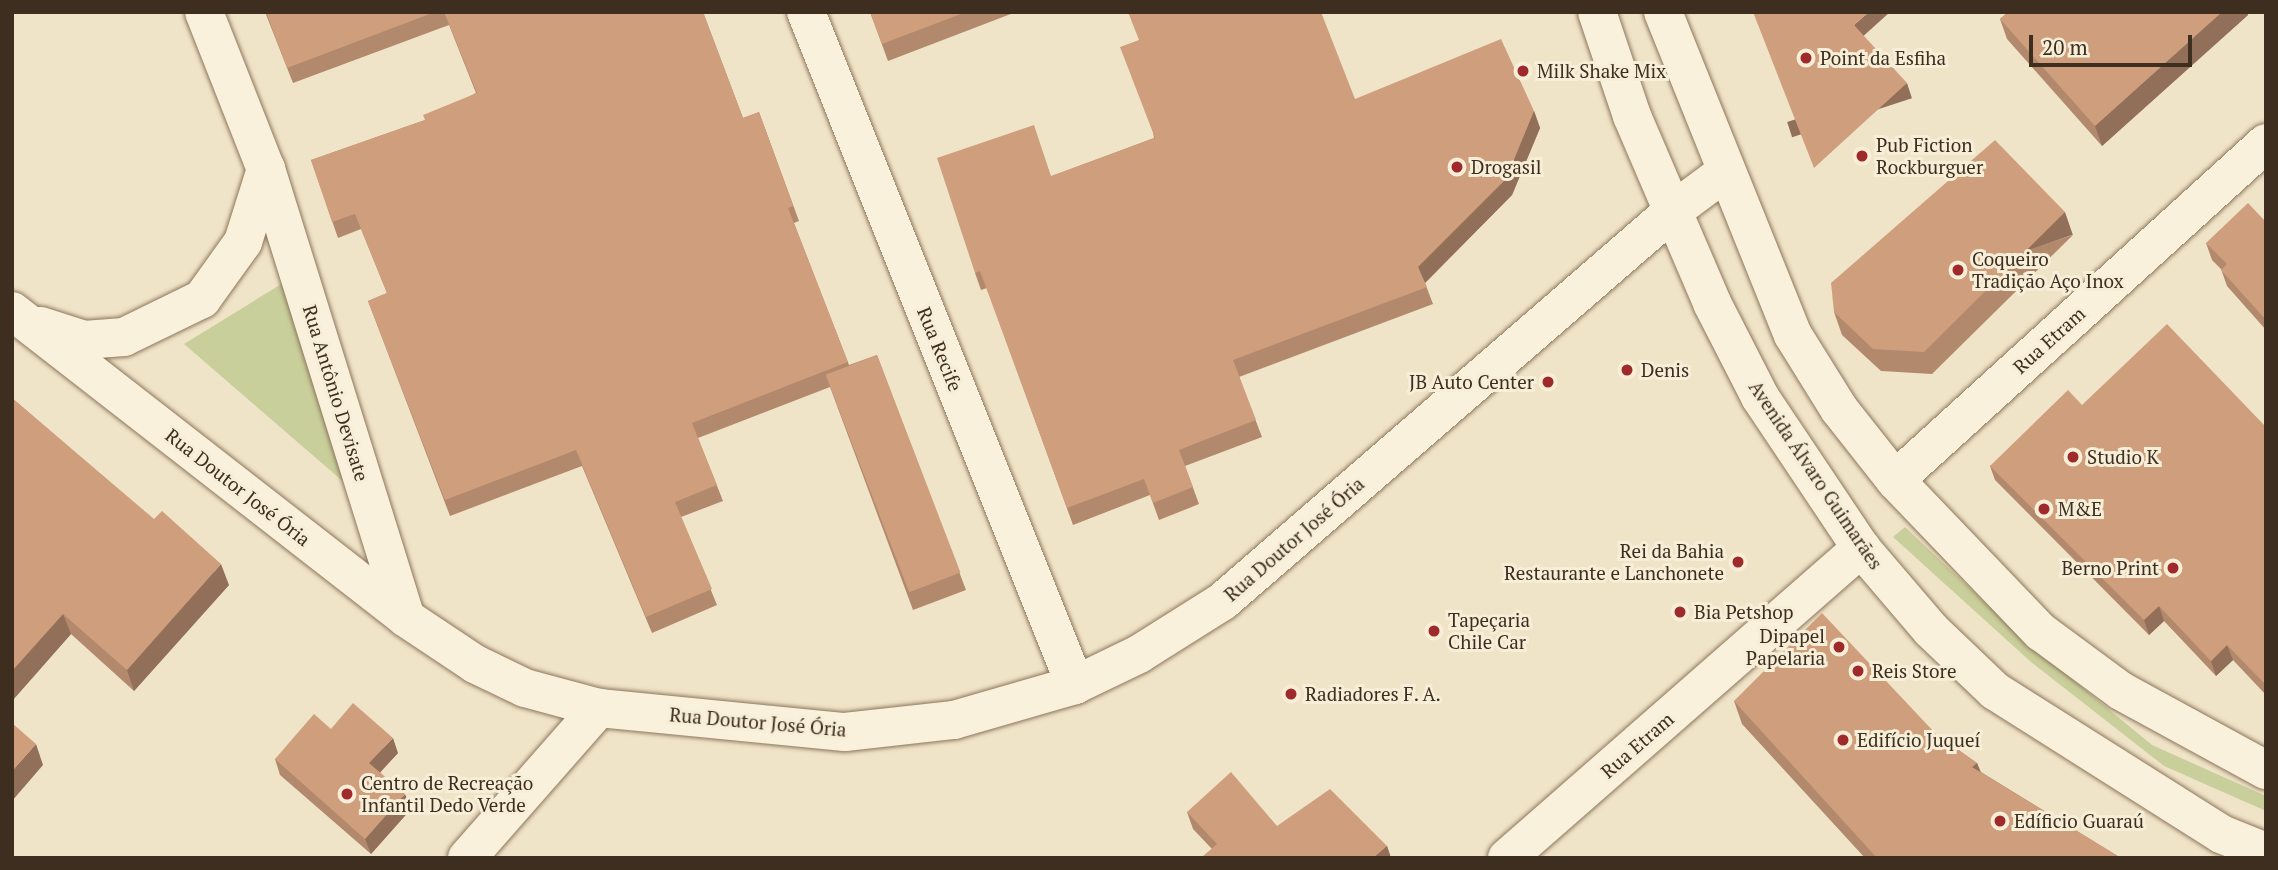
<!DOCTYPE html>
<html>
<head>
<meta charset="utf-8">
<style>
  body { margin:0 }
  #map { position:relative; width:2278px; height:870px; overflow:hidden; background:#f0e4c8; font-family:"PT Serif",serif }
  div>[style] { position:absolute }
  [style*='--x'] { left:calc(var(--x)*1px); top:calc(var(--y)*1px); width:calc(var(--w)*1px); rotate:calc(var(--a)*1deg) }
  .green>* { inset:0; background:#c9cf9b }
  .roads { filter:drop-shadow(0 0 2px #8d765c) drop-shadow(0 0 2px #8d765c) }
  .minor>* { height:38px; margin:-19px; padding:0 19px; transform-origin:19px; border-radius:19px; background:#faf1dc }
  .wall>* { inset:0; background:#b2896c }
  .shaded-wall>* { inset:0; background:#916f58; transform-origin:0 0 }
  .building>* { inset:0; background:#cf9f7d; transform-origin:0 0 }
  .dots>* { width:19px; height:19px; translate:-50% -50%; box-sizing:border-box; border:4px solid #f7eed8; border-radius:50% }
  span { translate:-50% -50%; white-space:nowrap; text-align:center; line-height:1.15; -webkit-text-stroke:6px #f7eed8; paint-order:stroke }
  .poi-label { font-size:19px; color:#3d2e20 }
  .left { translate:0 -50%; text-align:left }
  .right { translate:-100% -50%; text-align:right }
  .street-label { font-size:19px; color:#3d2e20 }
  .frame { position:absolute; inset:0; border:14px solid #3d2e20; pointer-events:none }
  .scale { position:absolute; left:2029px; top:35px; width:163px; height:32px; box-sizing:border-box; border:4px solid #3d2e20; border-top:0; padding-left:9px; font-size:21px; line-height:24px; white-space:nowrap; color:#3d2e20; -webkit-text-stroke:5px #f7eed8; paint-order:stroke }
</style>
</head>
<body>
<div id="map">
  <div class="green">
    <i style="clip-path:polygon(283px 283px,354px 491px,184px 344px)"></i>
    <i style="clip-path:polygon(1905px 527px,2027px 642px,2152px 745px,2266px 796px,2266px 811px,2164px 766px,2031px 662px,1893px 537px)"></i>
  </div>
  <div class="roads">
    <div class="minor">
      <i style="--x:204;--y:12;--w:169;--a:68.5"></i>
      <i style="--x:266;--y:169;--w:470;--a:72.7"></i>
      <i style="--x:806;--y:12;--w:725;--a:68.21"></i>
      <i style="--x:1597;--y:12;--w:110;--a:71.4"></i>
      <i style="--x:1632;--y:116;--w:203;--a:66.8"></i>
      <i style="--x:1712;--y:303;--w:106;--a:62.9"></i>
      <i style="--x:1760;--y:397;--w:182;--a:56.2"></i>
      <i style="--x:1861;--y:548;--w:108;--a:49.5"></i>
      <i style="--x:1931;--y:630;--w:88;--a:43.6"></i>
      <i style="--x:1995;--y:691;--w:267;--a:32.3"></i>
      <i style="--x:2221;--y:834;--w:48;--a:21.8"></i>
      <i style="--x:1663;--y:12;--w:348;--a:68.1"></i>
      <i style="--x:1793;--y:335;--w:87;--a:58.1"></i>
      <i style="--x:1839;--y:409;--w:90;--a:51.7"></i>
      <i style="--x:1895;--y:480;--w:211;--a:46.2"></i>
      <i style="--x:2041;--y:632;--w:99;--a:36.4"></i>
      <i style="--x:2121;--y:691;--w:165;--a:28.6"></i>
      <i style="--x:12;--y:311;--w:499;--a:37.9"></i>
      <i style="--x:406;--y:618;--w:83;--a:33.7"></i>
      <i style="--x:475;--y:664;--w:55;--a:25.6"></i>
      <i style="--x:525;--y:688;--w:77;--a:15.1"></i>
      <i style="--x:599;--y:708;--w:247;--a:5.6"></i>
      <i style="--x:845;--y:732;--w:110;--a:-6.3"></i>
      <i style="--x:954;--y:720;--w:126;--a:-16.1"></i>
      <i style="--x:1075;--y:685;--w:71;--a:-25.8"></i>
      <i style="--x:1139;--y:654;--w:99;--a:-32.2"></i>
      <i style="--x:1223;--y:601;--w:595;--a:-40.91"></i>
      <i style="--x:1673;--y:211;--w:64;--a:-36.7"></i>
      <i style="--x:41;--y:326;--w:45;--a:18"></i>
      <i style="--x:84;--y:340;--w:40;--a:-4.3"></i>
      <i style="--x:124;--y:337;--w:87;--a:-26"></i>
      <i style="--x:202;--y:299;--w:70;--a:-54.3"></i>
      <i style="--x:243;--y:242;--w:77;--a:-72.5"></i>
      <i style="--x:1895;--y:480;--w:501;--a:-42.25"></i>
      <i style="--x:467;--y:858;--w:200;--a:-48.7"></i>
      <i style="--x:1507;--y:858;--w:471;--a:-41.2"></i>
    </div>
  </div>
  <div class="wall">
    <i style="clip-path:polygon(265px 12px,703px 12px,743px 118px,759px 112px,799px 221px,794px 223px,849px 365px,877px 355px,966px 590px,913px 610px,830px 387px,698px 438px,723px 501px,681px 517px,717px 605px,652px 633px,582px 466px,450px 516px,368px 301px,387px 293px,361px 229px,338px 238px,311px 160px,425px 120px,476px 93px,449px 25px,293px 83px)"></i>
    <i style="clip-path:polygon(870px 12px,1016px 12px,888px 61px)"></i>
    <i style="clip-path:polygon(2008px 12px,2247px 12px,2248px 15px,2102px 146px,2007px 39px,2000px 19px)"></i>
    <i style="clip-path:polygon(1139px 40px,1355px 99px,1534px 111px,1540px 128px,1512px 195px,1425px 283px,1433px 304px,1239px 377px,1262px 437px,1185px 466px,1199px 504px,1159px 520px,1150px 495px,1073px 525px,987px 288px,981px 290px,975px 273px,1052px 176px,1154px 138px)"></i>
    <i style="clip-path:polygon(2266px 222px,2266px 330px,2227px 286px,2221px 269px,2212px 260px,2206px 243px)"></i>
    <i style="clip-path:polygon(2073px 235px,1932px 374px,1881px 371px,1842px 335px,1834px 312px)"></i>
    <i style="clip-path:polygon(12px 398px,229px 585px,134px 691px,71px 634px,12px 701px)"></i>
    <i style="clip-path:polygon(2082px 405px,2266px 427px,2266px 695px,2233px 660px,2216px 676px,2164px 621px,2149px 635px,1995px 480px,1990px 466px)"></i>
    <i style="clip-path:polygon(1734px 701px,1936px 734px,1977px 763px,1981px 772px,2121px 858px,1865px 858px,1742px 724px)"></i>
    <i style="clip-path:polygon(331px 729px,398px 753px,380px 772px,411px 809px,371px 854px,280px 775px,275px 759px)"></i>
    <i style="clip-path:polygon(1187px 812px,1277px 826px,1387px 846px,1391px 858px,1201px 858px,1212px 849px,1193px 829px)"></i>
  </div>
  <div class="shaded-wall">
    <i style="clip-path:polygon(1869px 12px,1890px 12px,1859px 40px,1854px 25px)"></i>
    <i style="clip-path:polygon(2222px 12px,2247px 12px,2248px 15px,2102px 146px,2095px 126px)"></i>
    <i style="left:1907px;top:83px;width:16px;height:126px;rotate:72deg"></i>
    <i style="clip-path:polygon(1534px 111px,1540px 128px,1512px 195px,1424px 284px,1418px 267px)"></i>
    <i style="left:2065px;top:212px;width:24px;height:199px;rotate:71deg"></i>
    <i style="clip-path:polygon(221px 564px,229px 585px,134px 691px,127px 670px)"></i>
    <i style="clip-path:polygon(2159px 606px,2164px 621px,2149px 635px,2144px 620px)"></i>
    <i style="clip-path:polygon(63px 614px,71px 634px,12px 701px,12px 671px)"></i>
    <i style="clip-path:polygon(2227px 645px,2233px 660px,2216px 676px,2211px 661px)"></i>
    <i style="clip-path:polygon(393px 738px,398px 753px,375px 778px,369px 763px)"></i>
    <i style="clip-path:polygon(36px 744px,43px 765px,12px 801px,12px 771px)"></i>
    <i style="clip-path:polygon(1977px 763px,1985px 785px,1972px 767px)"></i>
    <i style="clip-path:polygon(405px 794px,411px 809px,371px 854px,365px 839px)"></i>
    <i style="clip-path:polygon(1387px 846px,1391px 858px,1373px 858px)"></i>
  </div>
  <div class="building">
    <i style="clip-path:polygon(266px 12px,435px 12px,287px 68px)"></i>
    <i style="clip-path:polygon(444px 12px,703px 12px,743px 118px,759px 112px,793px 206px,788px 208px,848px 362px,692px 423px,717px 485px,675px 502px,712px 589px,646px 617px,576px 450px,445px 500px,368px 301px,387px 293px,355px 214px,332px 222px,311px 160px,425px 120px,423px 115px,477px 93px)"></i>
    <i style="clip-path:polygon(870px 12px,966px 12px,882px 44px)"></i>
    <i style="clip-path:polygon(1128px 12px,1321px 12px,1355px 99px,1501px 39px,1534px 111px,1506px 179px,1418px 267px,1427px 287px,1233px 360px,1256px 420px,1179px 450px,1193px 487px,1153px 503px,1144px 479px,1067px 508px,980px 271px,975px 273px,937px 158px,1034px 125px,1051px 176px,1155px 138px,1120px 47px,1139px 40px)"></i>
    <i style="clip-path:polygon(1753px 12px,1869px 12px,1854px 25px,1907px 83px,1814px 168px)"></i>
    <i style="clip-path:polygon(2008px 12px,2222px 12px,2095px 126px,2000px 19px)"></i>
    <i style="clip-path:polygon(1995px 140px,2065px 212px,1924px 352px,1873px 349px,1834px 312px,1831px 283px)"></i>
    <i style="clip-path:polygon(2248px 203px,2266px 222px,2266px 320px,2221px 270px,2227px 264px,2206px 243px)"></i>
    <i style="clip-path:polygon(2167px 324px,2266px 427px,2266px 685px,2227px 645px,2211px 661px,2159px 606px,2144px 620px,1990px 466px,2068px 390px,2082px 405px)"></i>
    <i style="left:877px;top:355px;width:233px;height:55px;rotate:69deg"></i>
    <i style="clip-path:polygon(12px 398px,154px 519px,162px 511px,221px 564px,127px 670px,63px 614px,12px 671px)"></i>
    <i style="clip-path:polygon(1822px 613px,1936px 734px,1977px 763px,1972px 767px,2121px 858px,1877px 858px,1734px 701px)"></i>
    <i style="clip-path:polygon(353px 703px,393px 738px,369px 763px,405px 794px,365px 839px,275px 759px,314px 714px,331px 729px)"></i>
    <i style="clip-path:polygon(12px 723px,36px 744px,12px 771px)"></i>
    <i style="clip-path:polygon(1231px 772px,1277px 826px,1330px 789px,1387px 846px,1373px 858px,1201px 858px,1217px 844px,1187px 812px)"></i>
  </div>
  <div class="dots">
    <i style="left:1806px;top:58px;background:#9e2a2b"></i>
    <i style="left:1523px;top:71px;background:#9e2a2b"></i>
    <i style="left:1862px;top:156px;background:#9e2a2b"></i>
    <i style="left:1457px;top:167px;background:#9e2a2b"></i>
    <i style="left:1958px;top:270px;background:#9e2a2b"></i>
    <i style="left:1627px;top:370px;background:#9e2a2b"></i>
    <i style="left:1548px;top:382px;background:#9e2a2b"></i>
    <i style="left:2073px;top:457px;background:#9e2a2b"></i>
    <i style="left:2044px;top:509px;background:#9e2a2b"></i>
    <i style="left:1738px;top:562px;background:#9e2a2b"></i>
    <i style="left:2173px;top:568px;background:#9e2a2b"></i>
    <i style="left:1680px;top:612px;background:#9e2a2b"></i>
    <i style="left:1434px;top:631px;background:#9e2a2b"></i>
    <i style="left:1839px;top:647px;background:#9e2a2b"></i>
    <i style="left:1858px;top:671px;background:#9e2a2b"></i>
    <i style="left:1291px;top:694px;background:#9e2a2b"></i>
    <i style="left:1843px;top:740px;background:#9e2a2b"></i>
    <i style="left:347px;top:794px;background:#9e2a2b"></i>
    <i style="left:2000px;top:821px;background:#9e2a2b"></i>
  </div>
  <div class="poi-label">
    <span class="left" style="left:1820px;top:58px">Point da Esfiha</span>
    <span class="left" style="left:1537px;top:71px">Milk Shake Mix</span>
    <span class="left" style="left:1876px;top:156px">Pub Fiction<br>Rockburguer</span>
    <span class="left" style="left:1471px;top:167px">Drogasil</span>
    <span class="left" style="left:1972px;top:270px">Coqueiro<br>Tradição Aço Inox</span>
    <span class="left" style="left:1641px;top:370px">Denis</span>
    <span class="right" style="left:1534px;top:382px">JB Auto Center</span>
    <span class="left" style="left:2087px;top:457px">Studio K</span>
    <span class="left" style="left:2058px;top:509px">M&amp;E</span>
    <span class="right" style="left:1724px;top:562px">Rei da Bahia<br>Restaurante e Lanchonete</span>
    <span class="right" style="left:2159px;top:568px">Berno Print</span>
    <span class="left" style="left:1694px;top:612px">Bia Petshop</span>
    <span class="left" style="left:1448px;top:631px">Tapeçaria<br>Chile Car</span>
    <span class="right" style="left:1825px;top:647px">Dipapel<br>Papelaria</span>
    <span class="left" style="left:1872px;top:671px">Reis Store</span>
    <span class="left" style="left:1305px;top:694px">Radiadores F. A.</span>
    <span class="left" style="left:1857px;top:740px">Edifício Juqueí</span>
    <span class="left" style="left:361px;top:794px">Centro de Recreação<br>Infantil Dedo Verde</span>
    <span class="left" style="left:2014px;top:821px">Edíficio Guaraú</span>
  </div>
  <div class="street-label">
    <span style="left:2049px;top:340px;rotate:-42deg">Rua Etram</span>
    <span style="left:940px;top:349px;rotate:68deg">Rua Recife</span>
    <span style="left:336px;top:393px;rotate:73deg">Rua Antônio Devisate</span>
    <span style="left:1816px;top:475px;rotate:56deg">Avenida Álvaro Guimarães</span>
    <span style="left:238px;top:487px;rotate:38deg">Rua Doutor José Ória</span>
    <span style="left:1294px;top:539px;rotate:-41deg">Rua Doutor José Ória</span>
    <span style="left:758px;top:722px;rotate:5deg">Rua Doutor José Ória</span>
    <span style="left:1637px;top:745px;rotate:-41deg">Rua Etram</span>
  </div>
  <div class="frame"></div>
  <div class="scale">20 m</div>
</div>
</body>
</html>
